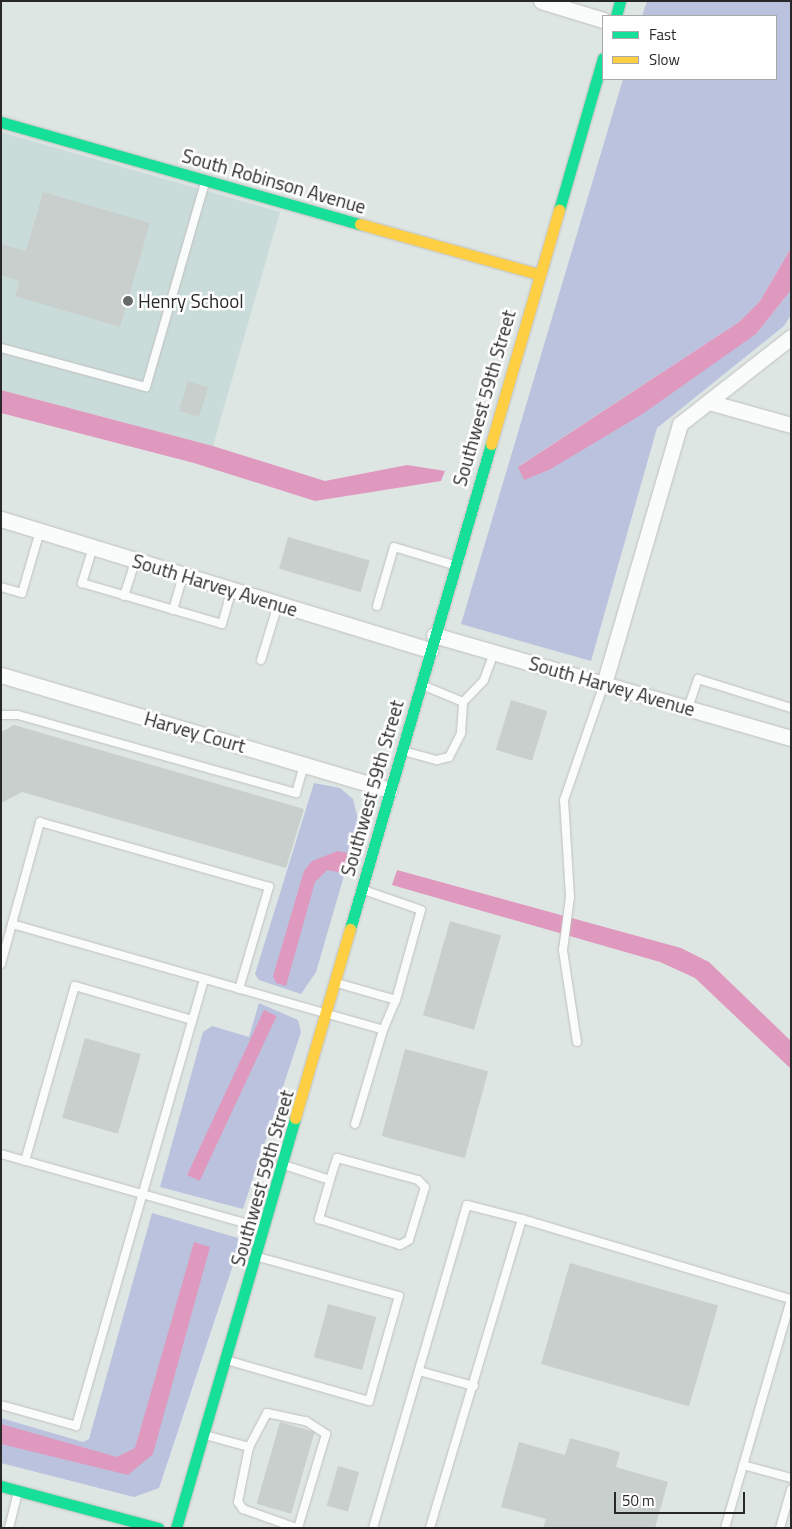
<!DOCTYPE html>
<html>
<head>
<meta charset="utf-8">
<style>
  body { margin:0 }
  #map { position:relative; width:792px; height:1529px; overflow:hidden; background:#dee6e4; font-family:"Titillium Web",sans-serif }
  div>[style] { position:absolute }
  [style*='--x'] { left:calc(var(--x)*1px); top:calc(var(--y)*1px); width:calc(var(--w)*1px); rotate:calc(var(--a)*1deg) }
  .education>* { inset:0; background:#cadcda }
  .green>* { inset:0; background:#bac2de }
  .water>* { inset:0; background:#e099be; transform-origin:0 0 }
  .building>* { inset:0; background:#c9cfcd; transform-origin:0 0 }
  .roads { filter:drop-shadow(0 0 1px #bfc0bf) drop-shadow(0 0 1px #bfc0bf) }
  .lane>* { height:8px; margin:-4px; padding:0 4px; transform-origin:4px; border-radius:4px; background:#fafbfb }
  .street>* { height:15px; margin:-7.5px; padding:0 7.5px; transform-origin:7.5px; border-radius:7.5px; background:#fafbfb }
  .fast>* { height:11px; margin:-5.5px; padding:0 5.5px; transform-origin:5.5px; border-radius:5.5px; background:#16e098 }
  .slow>* { height:11px; margin:-5.5px; padding:0 5.5px; transform-origin:5.5px; border-radius:5.5px; background:#ffcf43 }
  .dots>* { width:14px; height:14px; translate:-50% -50%; box-sizing:border-box; border:2px solid #fff; border-radius:50% }
  span { translate:-50% -50%; white-space:nowrap; text-align:center; line-height:1.15; -webkit-text-stroke:5px #fff; paint-order:stroke }
  .street-label { font-size:19px; color:#282828 }
  .poi-label { font-size:19px; color:#282828 }
  .left { translate:0 -50%; text-align:left }
  .frame { position:absolute; inset:0; border:2px solid #282828; pointer-events:none }
  .legend { position:absolute; left:602px; top:15px; width:175px; height:65px; box-sizing:border-box; background:#fff; border:1px solid #a9a9a9; margin:0; padding:6px 9px; list-style:none; font-size:15px; color:#282828 }
  .legend li { display:flex; align-items:center; gap:10px; height:25px }
  .legend b { width:25px; border:1px solid #a9a9a9 }
  .scale { position:absolute; left:614px; top:1492px; width:131px; height:22px; box-sizing:border-box; border:2px solid #282828; border-top:0; padding-left:6px; font-size:15px; line-height:18px; white-space:nowrap; color:#282828; -webkit-text-stroke:4px #fff; paint-order:stroke }
</style>
</head>
<body>
<div id="map">
  <div class="education">
    <i style="clip-path:polygon(1px 132px,280px 212px,213px 446px,1px 390px)"></i>
  </div>
  <div class="green">
    <i style="clip-path:polygon(647px 1px,791px 1px,791px 248px,760px 301px,739px 322px,519px 466px,524px 479px,549px 470px,756px 334px,791px 290px,791px 315px,784px 326px,657px 428px,591px 661px,461px 624px,623px 79px,776px 79px,776px 16px,642px 16px)"></i>
    <i style="clip-path:polygon(314px 783px,340px 788px,353px 799px,359px 824px,316px 972px,301px 994px,259px 980px,255px 974px)"></i>
    <i style="clip-path:polygon(259px 1003px,298px 1020px,301px 1032px,243px 1209px,160px 1187px,203px 1032px,212px 1026px,249px 1037px)"></i>
    <i style="clip-path:polygon(152px 1213px,238px 1238px,238px 1250px,159px 1488px,134px 1497px,1px 1463px,1px 1418px,83px 1442px,89px 1439px)"></i>
  </div>
  <div class="water">
    <i style="clip-path:polygon(791px 248px,791px 290px,756px 334px,641px 415px,549px 470px,524px 480px,518px 467px,739px 322px,760px 301px)"></i>
    <i style="clip-path:polygon(1px 390px,213px 446px,325px 481px,407px 465px,445px 471px,441px 481px,315px 501px,194px 463px,1px 413px)"></i>
    <i style="clip-path:polygon(338px 851px,348px 853px,342px 873px,327px 870px,315px 882px,286px 986px,276px 983px,273px 976px,304px 871px,312px 861px)"></i>
    <i style="clip-path:polygon(397px 870px,681px 948px,709px 962px,791px 1041px,791px 1069px,695px 978px,660px 962px,392px 885px)"></i>
    <i style="left:264px;top:1010px;width:14px;height:182px;rotate:25deg"></i>
    <i style="clip-path:polygon(194px 1242px,210px 1247px,153px 1454px,128px 1475px,1px 1444px,1px 1424px,117px 1457px,135px 1448px)"></i>
  </div>
  <div class="building">
    <i style="clip-path:polygon(43px 192px,150px 223px,120px 327px,15px 296px,20px 281px,1px 275px,1px 244px,26px 251px)"></i>
    <i style="left:188px;top:381px;width:21px;height:31px;rotate:17deg"></i>
    <i style="left:288px;top:537px;width:85px;height:33px;rotate:16deg"></i>
    <i style="left:511px;top:700px;width:38px;height:52px;rotate:17deg"></i>
    <i style="clip-path:polygon(14px 725px,304px 809px,286px 868px,22px 792px,1px 803px,1px 732px)"></i>
    <i style="left:450px;top:921px;width:53px;height:98px;rotate:16deg"></i>
    <i style="left:85px;top:1038px;width:58px;height:83px;rotate:16deg"></i>
    <i style="left:405px;top:1049px;width:86px;height:90px;rotate:15deg"></i>
    <i style="left:570px;top:1263px;width:154px;height:105px;rotate:16deg"></i>
    <i style="left:328px;top:1304px;width:50px;height:55px;rotate:15deg"></i>
    <i style="left:280px;top:1422px;width:36px;height:85px;rotate:16deg"></i>
    <i style="clip-path:polygon(570px 1438px,620px 1452px,616px 1467px,668px 1482px,655px 1528px,543px 1528px,546px 1519px,501px 1507px,519px 1442px,565px 1455px)"></i>
    <i style="left:338px;top:1466px;width:22px;height:41px;rotate:16deg"></i>
  </div>
  <div class="roads">
    <div class="lane">
      <i style="--x:1;--y:348;--w:150;--a:15.1"></i>
      <i style="--x:146;--y:387;--w:213;--a:-73.9"></i>
      <i style="--x:93;--y:547;--w:38;--a:107"></i>
      <i style="--x:82;--y:583;--w:146;--a:16.3"></i>
      <i style="--x:222;--y:624;--w:35;--a:-74"></i>
      <i style="--x:1;--y:587;--w:22;--a:16"></i>
      <i style="--x:22;--y:593;--w:65;--a:-73.8"></i>
      <i style="--x:124;--y:596;--w:38;--a:-72"></i>
      <i style="--x:377;--y:606;--w:61;--a:-73.9"></i>
      <i style="--x:394;--y:547;--w:63;--a:16.7"></i>
      <i style="--x:173;--y:610;--w:36;--a:-74"></i>
      <i style="--x:261;--y:660;--w:59;--a:-73.1"></i>
      <i style="--x:463;--y:702;--w:30;--a:-46"></i>
      <i style="--x:484;--y:680;--w:30;--a:-70"></i>
      <i style="--x:688;--y:708;--w:31;--a:-71"></i>
      <i style="--x:698;--y:679;--w:97;--a:17.3"></i>
      <i style="--x:1;--y:715;--w:17;--a:0"></i>
      <i style="--x:18;--y:715;--w:289;--a:15.7"></i>
      <i style="--x:296;--y:793;--w:29;--a:-74"></i>
      <i style="--x:403;--y:751;--w:35;--a:15"></i>
      <i style="--x:437;--y:760;--w:12;--a:-14"></i>
      <i style="--x:449;--y:757;--w:27;--a:-63"></i>
      <i style="--x:461;--y:733;--w:31;--a:-86"></i>
      <i style="--x:463;--y:702;--w:44;--a:-157.5"></i>
      <i style="--x:12;--y:924;--w:106;--a:-74.6"></i>
      <i style="--x:40;--y:822;--w:238;--a:15.8"></i>
      <i style="--x:269;--y:887;--w:106;--a:106.4"></i>
      <i style="--x:1;--y:964;--w:41;--a:-74.6"></i>
      <i style="--x:12;--y:924;--w:386;--a:15.9"></i>
      <i style="--x:383;--y:1030;--w:33;--a:-67"></i>
      <i style="--x:337;--y:983;--w:61;--a:16.1"></i>
      <i style="--x:396;--y:1000;--w:93;--a:-74.5"></i>
      <i style="--x:421;--y:910;--w:60;--a:-160.7"></i>
      <i style="--x:577;--y:1042;--w:93;--a:-98.7"></i>
      <i style="--x:563;--y:950;--w:53;--a:-82.5"></i>
      <i style="--x:570;--y:897;--w:97;--a:-93.5"></i>
      <i style="--x:564;--y:800;--w:123;--a:-71"></i>
      <i style="--x:355;--y:1124;--w:98;--a:-73.4"></i>
      <i style="--x:1;--y:1154;--w:271;--a:15.8"></i>
      <i style="--x:25;--y:1161;--w:182;--a:-74.1"></i>
      <i style="--x:75;--y:986;--w:122;--a:16.2"></i>
      <i style="--x:284;--y:1165;--w:48;--a:18.1"></i>
      <i style="--x:330;--y:1180;--w:41;--a:105.8"></i>
      <i style="--x:319;--y:1219;--w:85;--a:17.8"></i>
      <i style="--x:400;--y:1245;--w:10;--a:-29"></i>
      <i style="--x:409;--y:1240;--w:55;--a:-73.2"></i>
      <i style="--x:425;--y:1187;--w:10;--a:-135"></i>
      <i style="--x:418;--y:1180;--w:84;--a:-164.8"></i>
      <i style="--x:337;--y:1158;--w:23;--a:108"></i>
      <i style="--x:522;--y:1219;--w:280;--a:16.6"></i>
      <i style="--x:226;--y:1360;--w:149;--a:16"></i>
      <i style="--x:369;--y:1401;--w:109;--a:-74.1"></i>
      <i style="--x:399;--y:1296;--w:146;--a:-164.5"></i>
      <i style="--x:419;--y:1371;--w:57;--a:15.3"></i>
      <i style="--x:1;--y:1405;--w:78;--a:15.6"></i>
      <i style="--x:76;--y:1426;--w:465;--a:-74"></i>
      <i style="--x:205;--y:1435;--w:46;--a:15.3"></i>
      <i style="--x:249;--y:1447;--w:56;--a:101.3"></i>
      <i style="--x:238;--y:1502;--w:9;--a:54"></i>
      <i style="--x:243;--y:1509;--w:56;--a:19.7"></i>
      <i style="--x:249;--y:1447;--w:38;--a:-62"></i>
      <i style="--x:267;--y:1413;--w:40;--a:12"></i>
      <i style="--x:306;--y:1421;--w:24;--a:33"></i>
      <i style="--x:326;--y:1434;--w:98;--a:106.6"></i>
      <i style="--x:743;--y:1465;--w:50;--a:15.2"></i>
      <i style="--x:9;--y:1528;--w:36;--a:-76"></i>
      <i style="--x:373;--y:1528;--w:336;--a:-73.8"></i>
      <i style="--x:467;--y:1205;--w:57;--a:14.3"></i>
      <i style="--x:522;--y:1219;--w:322;--a:106.6"></i>
      <i style="--x:725;--y:1528;--w:238;--a:-73.9"></i>
      <i style="--x:780;--y:1528;--w:40;--a:-74"></i>
    </div>
    <div class="street">
      <i style="--x:541;--y:1;--w:65;--a:17"></i>
      <i style="--x:709;--y:402;--w:85;--a:15.7"></i>
      <i style="--x:1;--y:519;--w:449;--a:17"></i>
      <i style="--x:434;--y:635;--w:372;--a:16.1"></i>
      <i style="--x:1;--y:675;--w:405;--a:16.5"></i>
      <i style="--x:604;--y:684;--w:271;--a:-73.7"></i>
      <i style="--x:680;--y:424;--w:141;--a:-38.1"></i>
    </div>
    <div class="fast">
      <i style="--x:616;--y:16;--w:16;--a:-75"></i>
      <i style="--x:1;--y:122;--w:373;--a:15.9"></i>
      <i style="--x:559;--y:210;--w:158;--a:-73.9"></i>
      <i style="--x:350;--y:929;--w:505;--a:-73.79"></i>
      <i style="--x:1;--y:1486;--w:163;--a:15"></i>
      <i style="--x:176;--y:1528;--w:427;--a:-73.8"></i>
    </div>
    <div class="slow">
      <i style="--x:360;--y:224;--w:185;--a:15.7"></i>
      <i style="--x:491;--y:444;--w:244;--a:-73.8"></i>
      <i style="--x:295;--y:1118;--w:197;--a:-73.8"></i>
    </div>
  </div>
  <div class="dots">
    <i style="left:128px;top:301px;background:#686a6a"></i>
  </div>
  <div class="street-label">
    <span style="left:274px;top:181px;rotate:16deg">South Robinson Avenue</span>
    <span style="left:484px;top:398px;rotate:-74deg">Southwest 59th Street</span>
    <span style="left:215px;top:585px;rotate:17deg">South Harvey Avenue</span>
    <span style="left:612px;top:686px;rotate:16deg">South Harvey Avenue</span>
    <span style="left:195px;top:732px;rotate:16deg">Harvey Court</span>
    <span style="left:372px;top:788px;rotate:-74deg">Southwest 59th Street</span>
    <span style="left:262px;top:1178px;rotate:-74deg">Southwest 59th Street</span>
  </div>
  <div class="poi-label">
    <span class="left" style="left:138px;top:301px">Henry School</span>
  </div>
  <div class="frame"></div>
  <ul class="legend">
  <li><b style="height:6px;background:#16e098"></b>Fast</li>
  <li><b style="height:6px;background:#ffcf43"></b>Slow</li>
  </ul>
  <div class="scale">50 m</div>
</div>
</body>
</html>
